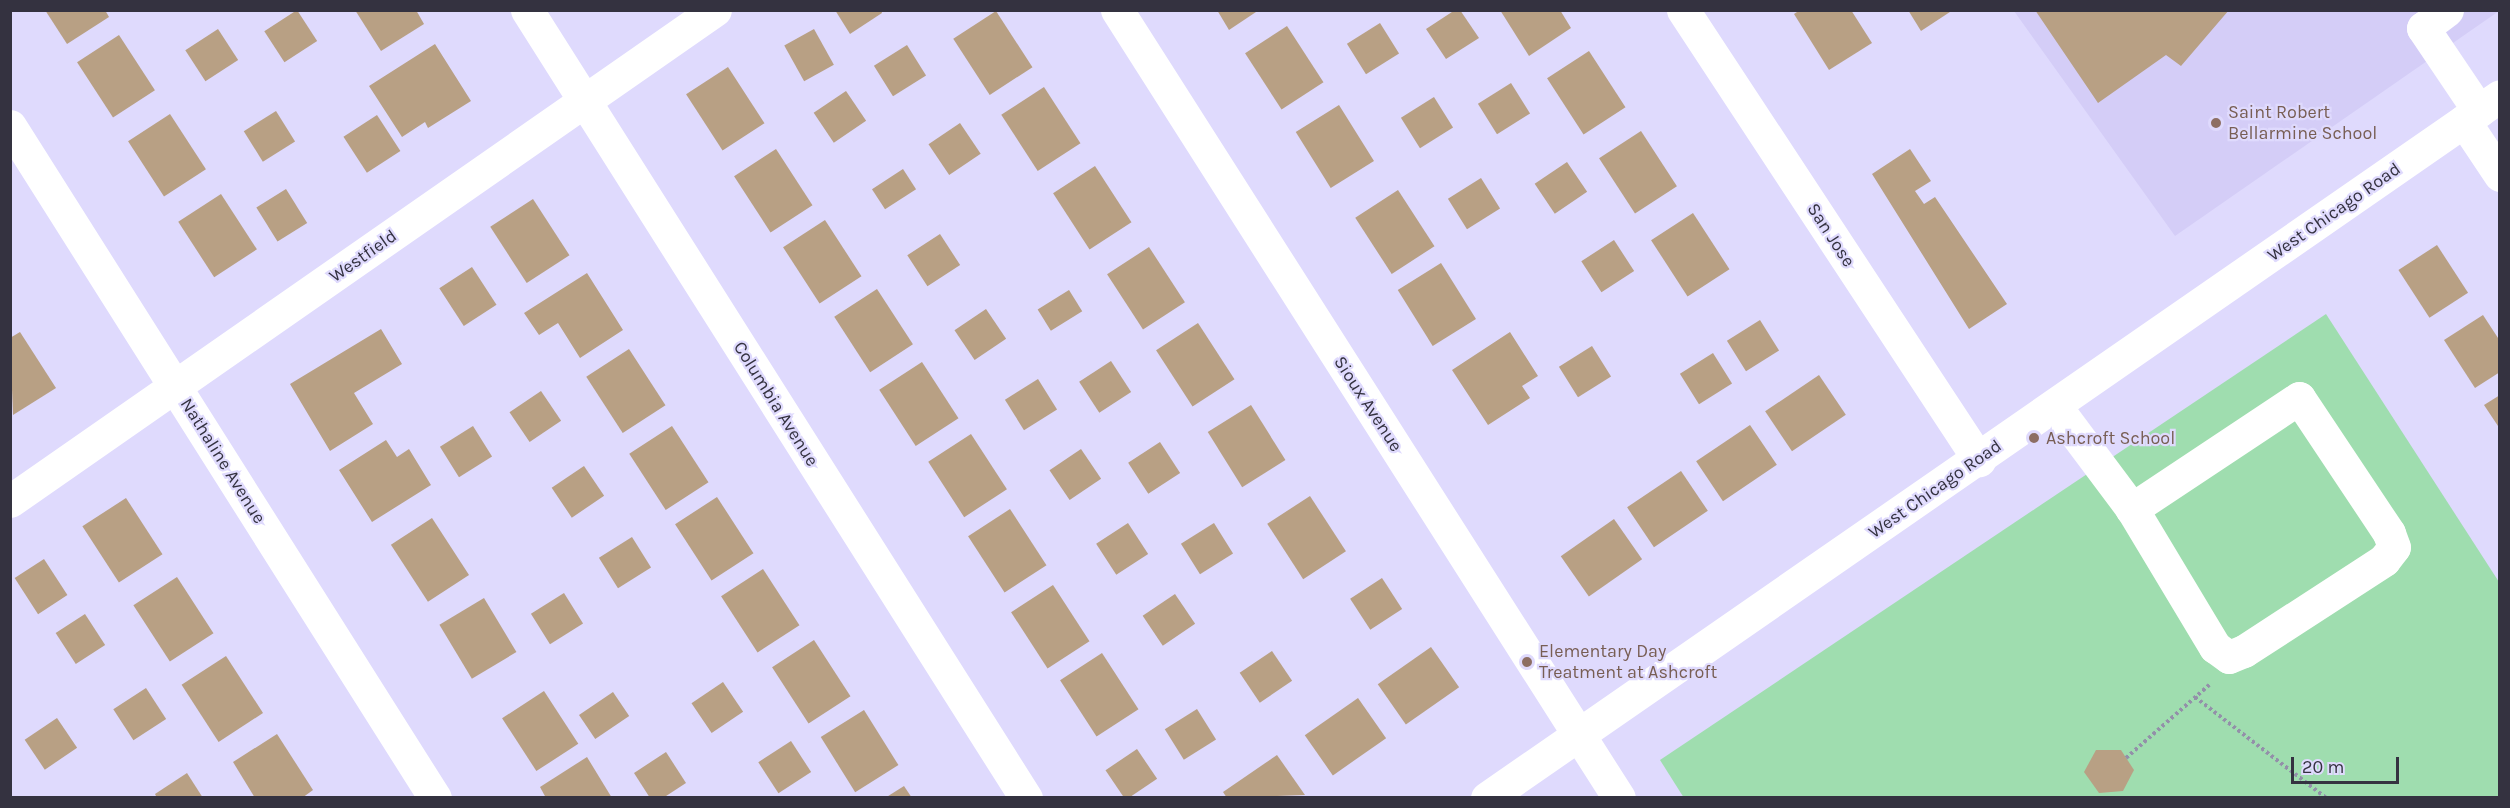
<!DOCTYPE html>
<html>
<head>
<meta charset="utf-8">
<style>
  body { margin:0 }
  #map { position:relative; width:2510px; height:808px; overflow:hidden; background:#dfdafd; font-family:Karla,sans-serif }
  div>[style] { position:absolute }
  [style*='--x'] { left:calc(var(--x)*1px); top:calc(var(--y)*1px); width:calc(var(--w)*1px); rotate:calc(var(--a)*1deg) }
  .built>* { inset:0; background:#d4cdf7 }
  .green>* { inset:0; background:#9fddaf }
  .building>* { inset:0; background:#b8a084; transform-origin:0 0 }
  .path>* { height:4px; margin-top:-2px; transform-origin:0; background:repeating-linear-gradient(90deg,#9390a9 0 3px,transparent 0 6px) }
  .minor>* { height:33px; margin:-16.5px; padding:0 16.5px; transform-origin:16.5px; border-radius:16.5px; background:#fff }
  .dots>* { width:16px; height:16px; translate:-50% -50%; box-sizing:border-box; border:3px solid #dfdafd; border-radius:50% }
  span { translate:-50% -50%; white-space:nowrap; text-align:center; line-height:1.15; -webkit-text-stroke:4.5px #dfdafd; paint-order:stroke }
  .education-label { font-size:18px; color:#785e54 }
  .left { translate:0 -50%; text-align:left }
  .street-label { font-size:18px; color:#343240 }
  .frame { position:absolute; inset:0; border:12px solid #343240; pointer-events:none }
  .scale { position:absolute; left:2291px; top:757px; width:108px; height:27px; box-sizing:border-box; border:3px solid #343240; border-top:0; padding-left:8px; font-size:18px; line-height:21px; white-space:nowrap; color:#343240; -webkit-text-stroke:4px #dfdafd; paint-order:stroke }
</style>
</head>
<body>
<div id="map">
  <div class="built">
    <i style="clip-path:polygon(2014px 11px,2499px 11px,2175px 236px)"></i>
  </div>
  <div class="green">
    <i style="clip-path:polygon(2326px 314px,2499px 582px,2499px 797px,1684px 798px,1660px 760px)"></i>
  </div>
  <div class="building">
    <i style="clip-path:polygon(45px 10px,105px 10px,109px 17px,67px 44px)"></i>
    <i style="left:297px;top:10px;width:37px;height:39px;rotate:57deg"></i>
    <i style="clip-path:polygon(355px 10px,416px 10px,424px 24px,381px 51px)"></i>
    <i style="clip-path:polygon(835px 10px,881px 10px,882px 13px,850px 34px)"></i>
    <i style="clip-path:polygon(1217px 10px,1259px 10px,1229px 30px)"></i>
    <i style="clip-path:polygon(1455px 10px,1460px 10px,1479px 38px,1446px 59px,1426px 29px)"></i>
    <i style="clip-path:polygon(1500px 10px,1560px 10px,1571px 28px,1529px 56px)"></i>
    <i style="clip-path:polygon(1800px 10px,1851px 10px,1872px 43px,1829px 70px,1794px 14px)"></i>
    <i style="clip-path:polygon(1908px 10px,1953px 10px,1921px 31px)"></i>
    <i style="clip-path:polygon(2035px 10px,2229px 10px,2181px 66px,2166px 55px,2098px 103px)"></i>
    <i style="left:996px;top:11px;width:67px;height:51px;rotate:57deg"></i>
    <i style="left:1380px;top:23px;width:36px;height:39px;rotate:58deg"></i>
    <i style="left:1287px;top:26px;width:67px;height:50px;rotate:57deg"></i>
    <i style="left:218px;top:29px;width:37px;height:39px;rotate:57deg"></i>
    <i style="left:814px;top:29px;width:41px;height:34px;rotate:61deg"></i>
    <i style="left:119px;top:35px;width:66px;height:50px;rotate:57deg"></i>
    <i style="clip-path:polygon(435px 44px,471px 101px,428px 128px,425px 122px,402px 137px,369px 86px)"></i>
    <i style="left:907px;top:45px;width:36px;height:39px;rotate:58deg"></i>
    <i style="left:1589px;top:51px;width:67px;height:50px;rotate:57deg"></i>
    <i style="left:728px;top:67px;width:67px;height:50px;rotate:57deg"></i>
    <i style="left:1511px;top:83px;width:36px;height:39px;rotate:58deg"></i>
    <i style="left:1044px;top:87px;width:67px;height:51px;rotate:57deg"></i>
    <i style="left:846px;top:91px;width:36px;height:39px;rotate:56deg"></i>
    <i style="left:1434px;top:97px;width:36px;height:39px;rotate:58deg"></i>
    <i style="left:1339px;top:105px;width:66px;height:51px;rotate:58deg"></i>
    <i style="left:276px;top:111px;width:36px;height:38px;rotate:58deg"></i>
    <i style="left:170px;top:114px;width:66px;height:50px;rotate:57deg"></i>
    <i style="left:377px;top:115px;width:43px;height:40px;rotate:57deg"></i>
    <i style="left:960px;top:123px;width:37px;height:38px;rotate:56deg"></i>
    <i style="left:1641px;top:131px;width:66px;height:50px;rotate:57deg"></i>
    <i style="left:776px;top:149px;width:67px;height:50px;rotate:57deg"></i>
    <i style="clip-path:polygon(1910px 149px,1931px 181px,1915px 191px,1924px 204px,1935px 197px,2007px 304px,1969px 329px,1872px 174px)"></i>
    <i style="left:1567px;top:162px;width:36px;height:39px;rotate:56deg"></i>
    <i style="left:1095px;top:166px;width:67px;height:50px;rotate:57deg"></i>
    <i style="left:903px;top:169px;width:24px;height:37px;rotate:57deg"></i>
    <i style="left:1481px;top:178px;width:36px;height:39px;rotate:58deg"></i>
    <i style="left:286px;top:189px;width:40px;height:35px;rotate:58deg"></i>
    <i style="left:1398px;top:190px;width:67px;height:51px;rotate:57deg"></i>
    <i style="left:221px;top:194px;width:66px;height:51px;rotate:57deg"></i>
    <i style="left:533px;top:199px;width:67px;height:51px;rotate:57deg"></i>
    <i style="left:1693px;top:213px;width:67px;height:50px;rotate:57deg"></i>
    <i style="left:825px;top:220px;width:67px;height:50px;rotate:57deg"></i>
    <i style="left:940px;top:234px;width:37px;height:39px;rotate:57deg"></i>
    <i style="left:1614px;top:240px;width:37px;height:39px;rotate:57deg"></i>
    <i style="left:2437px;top:245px;width:57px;height:46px;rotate:57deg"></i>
    <i style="left:1149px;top:247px;width:66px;height:50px;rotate:57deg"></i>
    <i style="left:1441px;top:263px;width:66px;height:51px;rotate:58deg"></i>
    <i style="left:472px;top:267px;width:45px;height:39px;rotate:57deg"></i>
    <i style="clip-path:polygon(587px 273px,623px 330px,580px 358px,558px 323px,539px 335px,524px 313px)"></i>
    <i style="left:877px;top:289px;width:66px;height:51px;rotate:57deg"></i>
    <i style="left:1069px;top:290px;width:25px;height:37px;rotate:58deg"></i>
    <i style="left:986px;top:309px;width:36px;height:38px;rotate:56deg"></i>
    <i style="clip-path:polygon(2483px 315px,2500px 341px,2500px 372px,2475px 388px,2444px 340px)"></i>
    <i style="left:1760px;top:320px;width:36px;height:39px;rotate:58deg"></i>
    <i style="left:1198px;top:323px;width:67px;height:50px;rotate:57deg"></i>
    <i style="clip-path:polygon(381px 329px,402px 364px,354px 393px,373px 424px,330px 451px,290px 384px)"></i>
    <i style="clip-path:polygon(20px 332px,56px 388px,13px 415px,10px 338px)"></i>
    <i style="clip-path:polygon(1510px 332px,1538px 376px,1522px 386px,1530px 398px,1488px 425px,1452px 370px)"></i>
    <i style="left:1592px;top:346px;width:36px;height:39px;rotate:58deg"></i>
    <i style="left:629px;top:349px;width:67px;height:51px;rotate:57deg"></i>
    <i style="left:1713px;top:353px;width:36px;height:39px;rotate:58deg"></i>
    <i style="left:1111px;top:361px;width:37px;height:38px;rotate:57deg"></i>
    <i style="left:922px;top:362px;width:67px;height:51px;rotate:57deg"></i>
    <i style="left:1819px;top:375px;width:48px;height:65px;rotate:56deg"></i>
    <i style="left:1038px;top:379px;width:36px;height:39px;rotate:58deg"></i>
    <i style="left:541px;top:391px;width:36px;height:38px;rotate:56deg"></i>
    <i style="clip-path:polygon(2500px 395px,2500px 429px,2484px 405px)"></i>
    <i style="left:1251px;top:405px;width:65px;height:51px;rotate:58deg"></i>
    <i style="left:1750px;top:425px;width:48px;height:65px;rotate:56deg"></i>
    <i style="left:473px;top:426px;width:36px;height:39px;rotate:58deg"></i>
    <i style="left:672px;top:426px;width:67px;height:51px;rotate:57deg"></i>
    <i style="left:971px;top:434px;width:66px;height:51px;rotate:57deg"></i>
    <i style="clip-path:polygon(386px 440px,397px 457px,409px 449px,431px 485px,372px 522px,339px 470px)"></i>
    <i style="left:1160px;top:442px;width:37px;height:38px;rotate:57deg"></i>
    <i style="left:1081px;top:449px;width:36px;height:38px;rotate:56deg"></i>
    <i style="left:584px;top:466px;width:36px;height:39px;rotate:56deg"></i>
    <i style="left:1681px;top:471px;width:48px;height:65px;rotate:56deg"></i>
    <i style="left:1310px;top:496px;width:66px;height:51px;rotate:57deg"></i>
    <i style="left:717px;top:497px;width:67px;height:50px;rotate:57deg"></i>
    <i style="left:126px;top:498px;width:67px;height:52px;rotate:57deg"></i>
    <i style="left:1010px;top:509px;width:67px;height:50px;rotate:57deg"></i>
    <i style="left:432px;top:518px;width:68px;height:49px;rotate:57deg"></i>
    <i style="left:1614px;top:519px;width:49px;height:65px;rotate:55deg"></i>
    <i style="left:1128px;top:523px;width:37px;height:38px;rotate:57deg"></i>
    <i style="left:1214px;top:523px;width:36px;height:39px;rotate:58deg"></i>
    <i style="left:632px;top:537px;width:36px;height:39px;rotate:58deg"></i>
    <i style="left:44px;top:559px;width:43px;height:35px;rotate:57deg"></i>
    <i style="left:763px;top:569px;width:67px;height:50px;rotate:57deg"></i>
    <i style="left:177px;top:577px;width:67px;height:52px;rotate:57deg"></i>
    <i style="left:1382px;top:578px;width:37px;height:38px;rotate:57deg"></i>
    <i style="left:1053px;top:585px;width:67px;height:50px;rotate:57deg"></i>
    <i style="left:564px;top:593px;width:36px;height:39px;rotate:58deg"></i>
    <i style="left:1175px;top:594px;width:36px;height:39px;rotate:56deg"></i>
    <i style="left:484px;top:598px;width:63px;height:52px;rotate:59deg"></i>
    <i style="left:85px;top:614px;width:37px;height:35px;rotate:57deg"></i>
    <i style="left:814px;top:640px;width:67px;height:50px;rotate:57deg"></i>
    <i style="left:1431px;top:647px;width:49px;height:65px;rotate:55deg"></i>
    <i style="left:1272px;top:651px;width:36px;height:39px;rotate:56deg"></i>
    <i style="left:1102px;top:653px;width:67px;height:50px;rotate:57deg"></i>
    <i style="left:226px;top:656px;width:68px;height:53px;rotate:57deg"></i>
    <i style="left:723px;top:682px;width:36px;height:38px;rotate:56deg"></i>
    <i style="left:146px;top:688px;width:37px;height:39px;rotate:57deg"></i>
    <i style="left:544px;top:691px;width:63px;height:50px;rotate:57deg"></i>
    <i style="left:613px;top:692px;width:29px;height:41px;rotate:56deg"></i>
    <i style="left:1358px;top:698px;width:49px;height:65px;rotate:55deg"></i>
    <i style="left:1197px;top:709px;width:36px;height:38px;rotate:58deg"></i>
    <i style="left:864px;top:710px;width:65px;height:51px;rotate:58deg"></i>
    <i style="left:57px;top:718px;width:36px;height:39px;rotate:56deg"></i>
    <i style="clip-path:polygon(277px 734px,313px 790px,302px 798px,255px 798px,233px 762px)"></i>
    <i style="left:791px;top:741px;width:37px;height:39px;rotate:57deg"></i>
    <i style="left:1137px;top:749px;width:36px;height:38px;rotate:56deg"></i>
    <i style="clip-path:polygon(2096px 750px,2121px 750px,2134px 770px,2123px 791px,2099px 793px,2084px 772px)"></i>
    <i style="clip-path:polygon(666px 752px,686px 783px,663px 798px,650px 798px,634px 773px)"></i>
    <i style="clip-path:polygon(1277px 755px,1305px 795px,1227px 798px,1223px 792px)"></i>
    <i style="clip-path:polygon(587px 757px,612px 798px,546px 798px,540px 787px)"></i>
    <i style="clip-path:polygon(187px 773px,203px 798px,157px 798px,155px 794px)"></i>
    <i style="clip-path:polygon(904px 786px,912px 798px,885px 798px)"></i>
  </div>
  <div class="path">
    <i style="--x:2195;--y:697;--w:165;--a:37.6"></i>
    <i style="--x:2126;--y:758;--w:111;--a:-41.3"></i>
  </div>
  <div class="minor">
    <i style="--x:527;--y:10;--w:933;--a:57.66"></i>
    <i style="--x:1117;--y:10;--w:934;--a:57.5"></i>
    <i style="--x:1683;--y:10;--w:539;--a:56.66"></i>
    <i style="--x:2447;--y:10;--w:30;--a:143"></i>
    <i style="--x:2423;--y:28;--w:100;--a:56"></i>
    <i style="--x:2464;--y:121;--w:65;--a:56.3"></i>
    <i style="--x:10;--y:126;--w:795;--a:57.69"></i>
    <i style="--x:2055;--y:406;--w:129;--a:53.2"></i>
    <i style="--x:2132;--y:509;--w:161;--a:59"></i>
    <i style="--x:2215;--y:647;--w:17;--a:36"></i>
    <i style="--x:2229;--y:657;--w:16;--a:-22"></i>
    <i style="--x:2244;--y:651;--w:167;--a:-33"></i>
    <i style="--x:2384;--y:560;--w:16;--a:-52"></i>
    <i style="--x:2394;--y:547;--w:15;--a:-110"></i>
    <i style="--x:2389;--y:533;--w:162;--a:-123.7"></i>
    <i style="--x:2299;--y:398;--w:201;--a:146.4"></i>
    <i style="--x:10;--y:501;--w:859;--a:-34.86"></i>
    <i style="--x:1487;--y:798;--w:1232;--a:-34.72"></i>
  </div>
  <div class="dots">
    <i style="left:2216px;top:123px;background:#8d6e63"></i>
    <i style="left:2034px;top:438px;background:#8d6e63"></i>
    <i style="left:1527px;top:662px;background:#8d6e63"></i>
  </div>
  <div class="education-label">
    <span class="left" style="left:2228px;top:123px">Saint Robert<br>Bellarmine School</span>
    <span class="left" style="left:2046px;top:438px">Ashcroft School</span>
    <span class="left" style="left:1539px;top:662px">Elementary Day<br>Treatment at Ashcroft</span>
  </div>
  <div class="street-label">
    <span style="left:2334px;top:212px;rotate:-35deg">West Chicago Road</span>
    <span style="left:1831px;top:235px;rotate:57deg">San Jose</span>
    <span style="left:363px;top:256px;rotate:-35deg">Westfield</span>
    <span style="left:776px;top:404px;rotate:58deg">Columbia Avenue</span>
    <span style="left:1368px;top:404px;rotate:57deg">Sioux Avenue</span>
    <span style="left:223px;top:461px;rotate:58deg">Nathaline Avenue</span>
    <span style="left:1935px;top:489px;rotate:-35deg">West Chicago Road</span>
  </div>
  <div class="frame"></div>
  <div class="scale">20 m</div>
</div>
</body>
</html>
